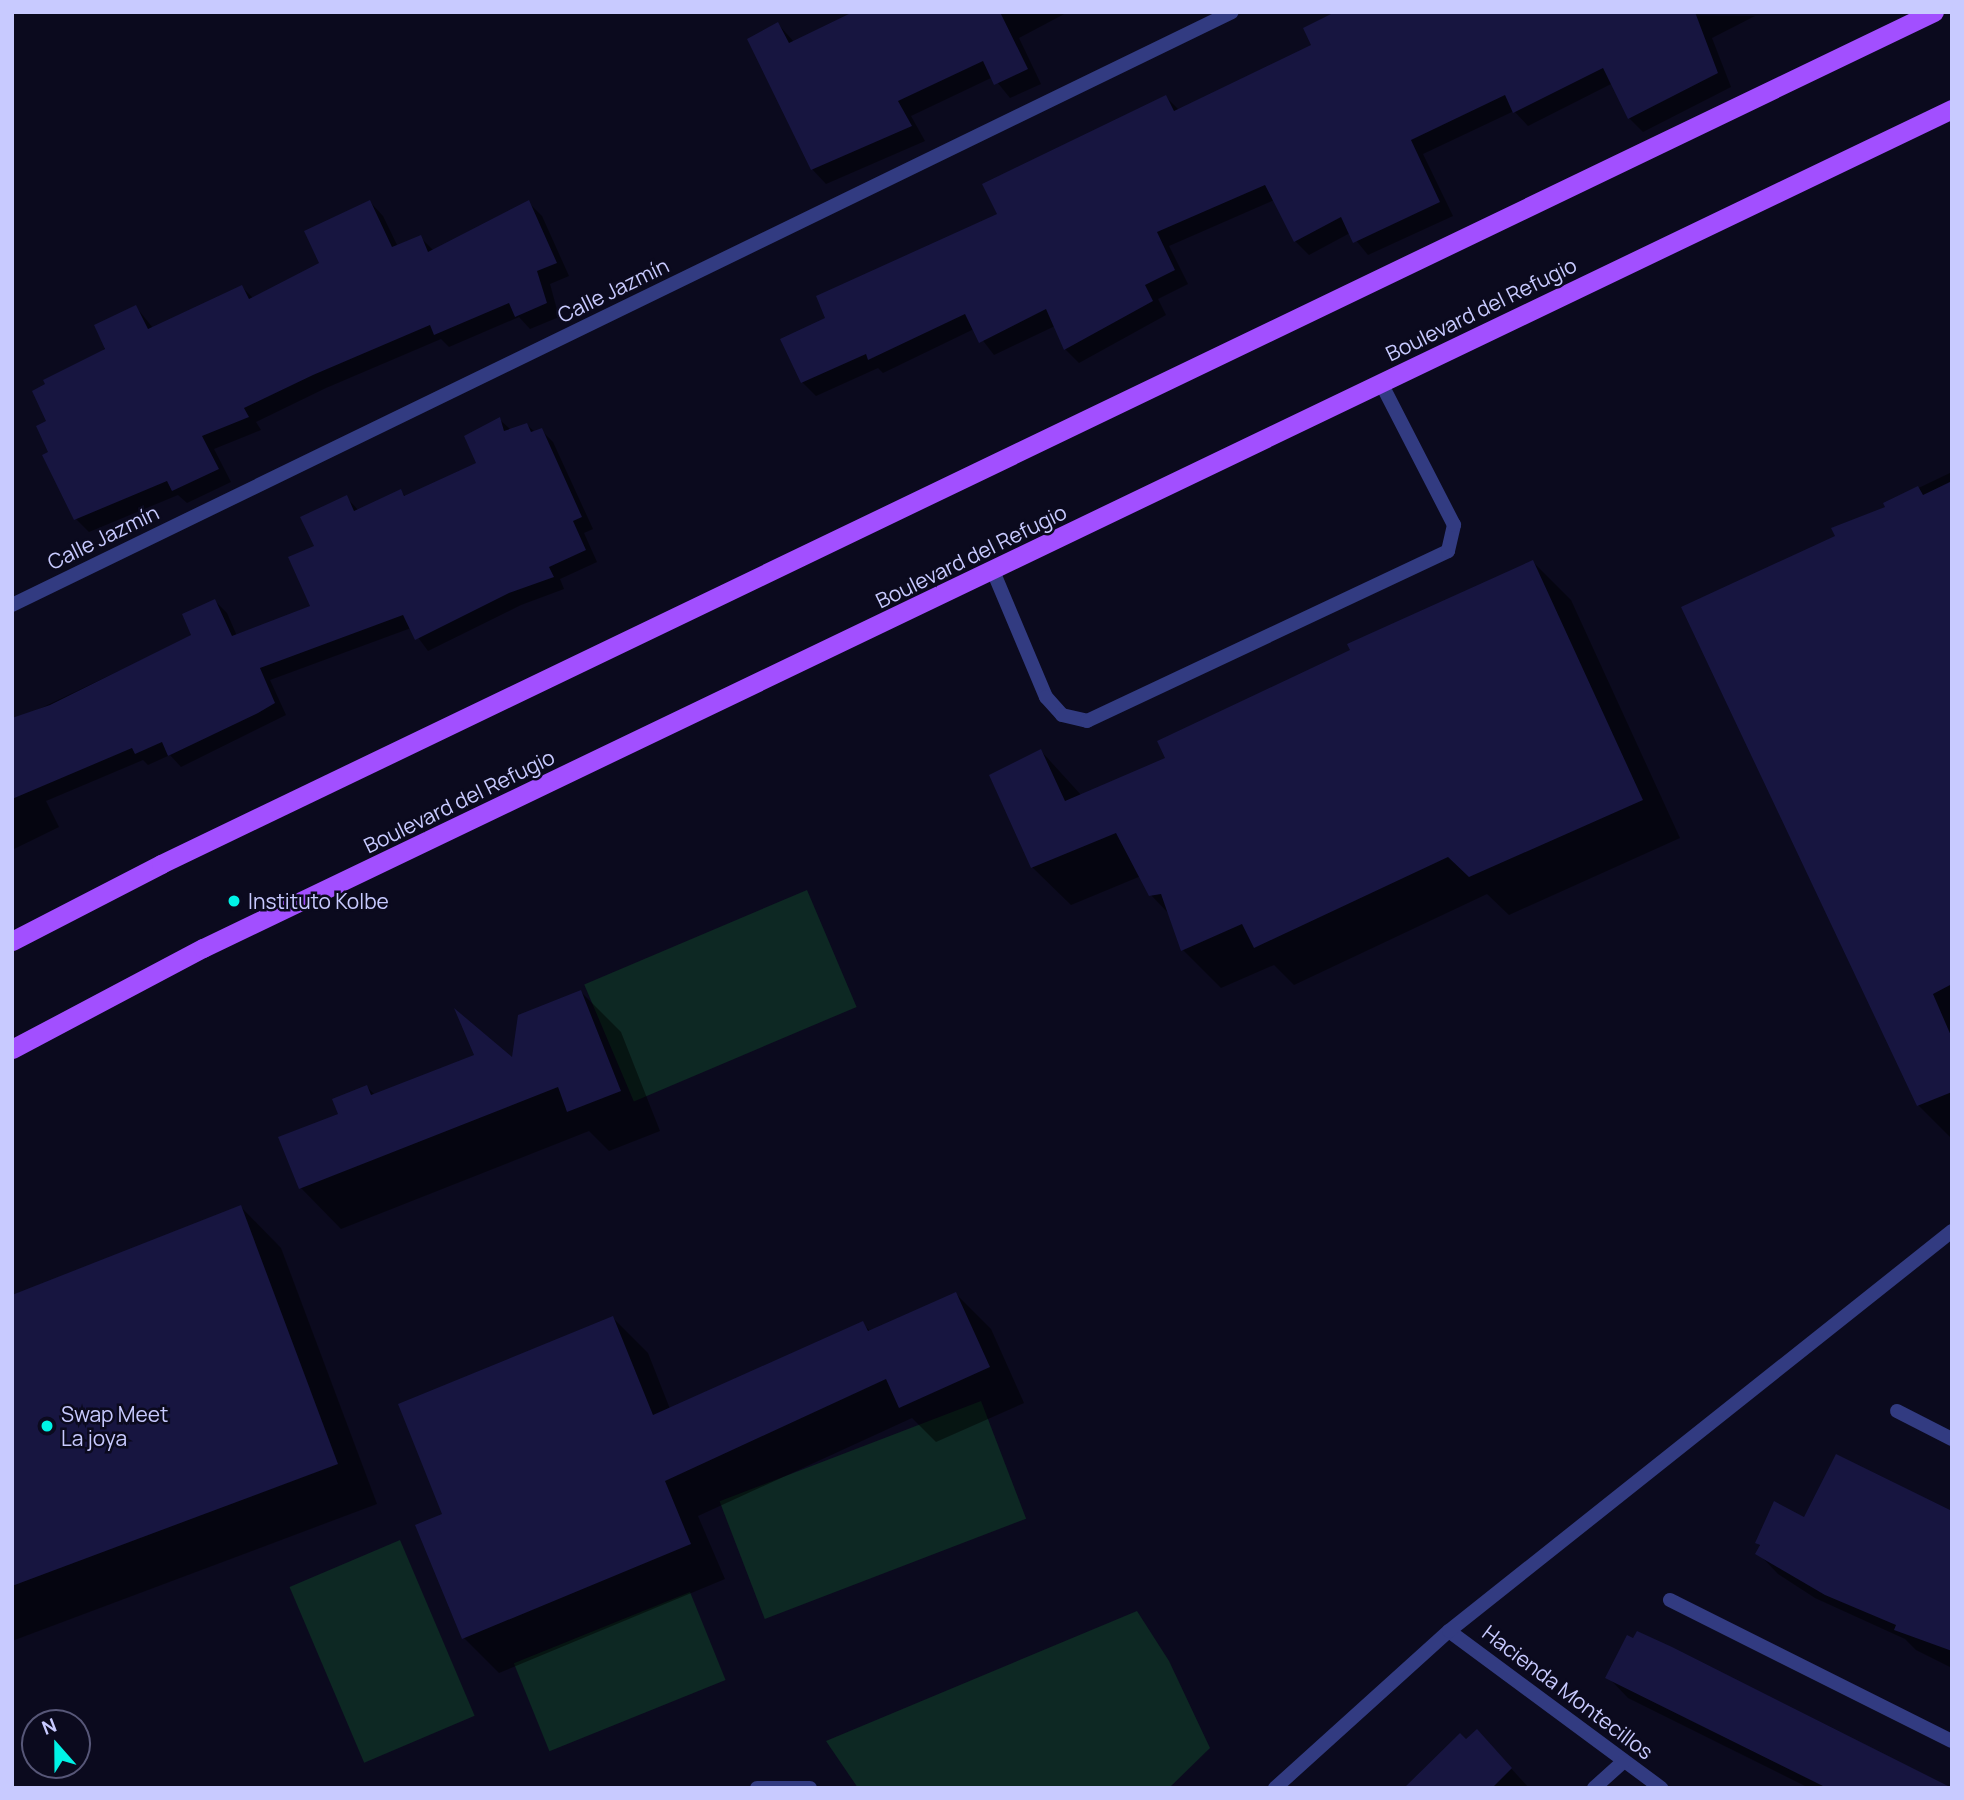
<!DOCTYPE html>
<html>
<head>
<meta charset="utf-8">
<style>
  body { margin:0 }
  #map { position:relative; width:1964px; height:1800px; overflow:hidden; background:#0b0a1e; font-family:Manrope,sans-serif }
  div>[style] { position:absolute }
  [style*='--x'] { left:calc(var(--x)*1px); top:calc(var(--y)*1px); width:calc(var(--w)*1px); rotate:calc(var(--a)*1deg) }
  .green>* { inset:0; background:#0d2823; transform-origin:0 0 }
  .shadow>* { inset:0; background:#0007 }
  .building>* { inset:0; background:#171540 }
  .service>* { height:14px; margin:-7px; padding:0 7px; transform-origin:7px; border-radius:7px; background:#323b81 }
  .minor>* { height:14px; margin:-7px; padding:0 7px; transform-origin:7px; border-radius:7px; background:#323b81 }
  .tertiary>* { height:14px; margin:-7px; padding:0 7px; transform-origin:7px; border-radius:7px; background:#323b81 }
  .primary>* { height:19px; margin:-9.5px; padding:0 9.5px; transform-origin:9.5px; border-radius:9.5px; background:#a24fff }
  .dots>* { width:19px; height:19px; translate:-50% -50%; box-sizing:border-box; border:4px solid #0b0a1e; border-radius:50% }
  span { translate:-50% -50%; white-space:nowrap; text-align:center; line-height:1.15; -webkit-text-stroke:5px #0b0a1e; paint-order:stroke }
  .street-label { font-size:21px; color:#c8caff }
  .poi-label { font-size:21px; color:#c8caff }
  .left { translate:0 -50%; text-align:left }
  .frame { position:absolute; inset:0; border:14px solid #c8caff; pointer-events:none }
  .north { position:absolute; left:21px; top:1709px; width:70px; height:70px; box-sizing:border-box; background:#0b0a1e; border:2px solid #575778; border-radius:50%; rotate:339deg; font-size:19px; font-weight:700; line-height:28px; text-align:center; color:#c8caff }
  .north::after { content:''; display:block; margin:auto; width:24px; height:32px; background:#00f3e6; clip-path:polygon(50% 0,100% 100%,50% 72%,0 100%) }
</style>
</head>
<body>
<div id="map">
  <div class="green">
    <i style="left:807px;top:890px;width:127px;height:242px;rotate:67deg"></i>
    <i style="left:981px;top:1401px;width:126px;height:280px;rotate:69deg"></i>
    <i style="left:400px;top:1540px;width:191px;height:120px;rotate:67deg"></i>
    <i style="left:690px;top:1592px;width:95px;height:190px;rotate:68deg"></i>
    <i style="clip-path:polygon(1137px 1611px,1169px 1661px,1210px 1748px,1169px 1788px,858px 1788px,826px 1741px)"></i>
  </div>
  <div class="shadow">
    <i style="clip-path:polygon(856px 12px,1068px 12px,1019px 38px,1041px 84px,1010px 98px,993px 77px,911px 116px,925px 141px,826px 184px,812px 169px,778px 24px,794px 42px)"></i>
    <i style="clip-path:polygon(1384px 12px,1755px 16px,1712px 38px,1731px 87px,1643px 132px,1629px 118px,1613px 83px,1528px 126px,1514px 111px,1423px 154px,1453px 216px,1368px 255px,1350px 233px,1309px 255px,1295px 241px,1274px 200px,1169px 246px,1188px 284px,1158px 299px,1166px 315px,1079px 363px,1065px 349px,1055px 326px,994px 355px,974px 329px,883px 373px,878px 368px,816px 396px,802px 382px,828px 319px,999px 215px,1166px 97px,1179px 110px)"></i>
    <i style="clip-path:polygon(370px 202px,383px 216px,398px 247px,420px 237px,434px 251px,529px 203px,542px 216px,569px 276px,550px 284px,559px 317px,530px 329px,519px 317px,449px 347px,441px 339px,326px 388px,256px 422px,261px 430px,214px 449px,231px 482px,187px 503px,178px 495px,89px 532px,76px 519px,51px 452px,49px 421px,136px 307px,153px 328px,242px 287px,253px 298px,321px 264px)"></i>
    <i style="clip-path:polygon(499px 419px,511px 430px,527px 425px,535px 432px,541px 430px,553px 442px,593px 529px,584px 533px,597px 562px,560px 579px,564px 589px,521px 605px,428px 651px,411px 628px,270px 680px,286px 715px,181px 767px,170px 755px,148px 765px,143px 760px,46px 801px,59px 827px,12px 850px,12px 722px,194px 635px,215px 601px,227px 613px,237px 636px,312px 607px,316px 547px,346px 497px,359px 511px,401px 491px,406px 497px,478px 464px)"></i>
    <i style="clip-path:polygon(1952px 472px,1952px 1139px,1918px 1105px,1837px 536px,1887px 508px,1885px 504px)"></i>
    <i style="clip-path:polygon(1533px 562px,1571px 600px,1680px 838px,1509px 915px,1487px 894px,1294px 985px,1274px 965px,1221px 988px,1183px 950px,1170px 915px,1151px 895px,1141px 876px,1071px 905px,1032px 867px,1041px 751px,1082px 796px,1167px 759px,1352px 651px)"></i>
    <i style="clip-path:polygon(581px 992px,621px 1032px,660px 1131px,609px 1151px,589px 1131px,341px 1229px,301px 1188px,340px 1115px,367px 1087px,376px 1096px,513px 1061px)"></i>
    <i style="clip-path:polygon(241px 1207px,281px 1248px,377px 1504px,12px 1641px,12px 1297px)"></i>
    <i style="clip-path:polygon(956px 1294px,991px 1329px,1024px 1403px,936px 1442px,912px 1418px,698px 1516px,725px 1579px,499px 1673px,464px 1638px,445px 1515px,613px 1318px,648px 1353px,670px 1409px,862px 1323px,871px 1332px)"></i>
    <i style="clip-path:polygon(1952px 1514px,1952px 1668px,1916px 1650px,1905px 1639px,1815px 1598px,1778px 1574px,1758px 1553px,1761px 1547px,1757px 1543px,1805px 1519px)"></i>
    <i style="clip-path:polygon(1608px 1677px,1951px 1788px,1809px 1788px,1628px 1698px)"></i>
    <i style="clip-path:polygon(1477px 1731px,1529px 1788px,1407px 1788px,1466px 1742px)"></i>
  </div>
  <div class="building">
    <i style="clip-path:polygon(853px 12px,1000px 12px,1028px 69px,994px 85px,983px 61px,898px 101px,912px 126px,811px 170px,747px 39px,778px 22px,789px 43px)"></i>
    <i style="clip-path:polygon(1335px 12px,1695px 12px,1718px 73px,1628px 119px,1603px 68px,1513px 113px,1505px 95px,1411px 140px,1440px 202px,1353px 243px,1341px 217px,1294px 242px,1265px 185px,1157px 232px,1175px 270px,1145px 285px,1153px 301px,1064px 350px,1046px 309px,979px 343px,965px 314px,868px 360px,866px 354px,801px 383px,780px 339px,825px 318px,816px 296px,997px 214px,982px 184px,1166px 95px,1174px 111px,1311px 45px,1303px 28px)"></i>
    <i style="clip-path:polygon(370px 200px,392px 247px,421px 235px,428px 252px,529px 200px,557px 263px,537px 271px,547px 303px,515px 317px,509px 303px,434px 335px,430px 325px,313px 375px,244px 408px,249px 417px,202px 436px,219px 469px,172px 491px,167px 481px,74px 520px,42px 455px,48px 452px,36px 426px,46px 421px,32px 391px,45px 384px,43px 380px,105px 349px,94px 325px,136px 305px,148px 329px,242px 285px,249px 299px,319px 263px,304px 231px)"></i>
    <i style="clip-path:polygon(500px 417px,504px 431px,527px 423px,531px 432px,542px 428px,582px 517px,573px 521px,586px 550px,549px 567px,554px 577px,509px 593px,415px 640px,403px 615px,260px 668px,275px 703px,258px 713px,168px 756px,162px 742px,135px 754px,132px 748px,12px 799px,12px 718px,50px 705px,191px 635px,182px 614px,215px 599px,232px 636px,310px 606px,288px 557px,314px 546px,300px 517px,347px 495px,354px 511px,401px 489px,404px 496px,476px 463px,464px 436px)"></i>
    <i style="clip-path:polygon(1952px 481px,1952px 984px,1933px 994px,1952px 1038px,1952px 1092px,1917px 1106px,1681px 607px,1835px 536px,1831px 528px,1885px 507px,1883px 503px,1918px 486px,1923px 495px)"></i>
    <i style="clip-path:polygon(1533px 560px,1643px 800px,1469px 877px,1448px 857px,1254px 948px,1242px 924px,1181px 951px,1161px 894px,1149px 896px,1116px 833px,1031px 868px,989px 775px,1041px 749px,1065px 801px,1165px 758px,1157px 741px,1350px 650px,1347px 644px)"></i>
    <i style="clip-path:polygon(581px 990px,621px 1091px,567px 1112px,558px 1087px,299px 1189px,278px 1137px,338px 1114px,332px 1099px,367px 1085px,371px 1095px,474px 1055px,454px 1008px,512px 1057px,518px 1015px)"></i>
    <i style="clip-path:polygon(241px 1205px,338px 1464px,12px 1586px,12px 1295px)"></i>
    <i style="clip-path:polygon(956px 1292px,990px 1367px,899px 1408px,886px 1379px,665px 1481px,691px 1544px,462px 1639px,415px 1525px,442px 1514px,398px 1404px,613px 1316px,653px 1415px,863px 1321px,868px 1331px)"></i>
    <i style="clip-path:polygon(1836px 1454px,1952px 1511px,1952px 1651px,1894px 1630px,1896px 1625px,1825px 1595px,1755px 1554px,1760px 1545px,1755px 1543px,1774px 1501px,1804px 1517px)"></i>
    <i style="clip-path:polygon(1637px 1631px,1672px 1647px,1952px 1788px,1827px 1788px,1605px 1678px,1627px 1635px,1633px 1638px)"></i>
    <i style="clip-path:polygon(1477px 1729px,1512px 1768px,1492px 1788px,1404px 1788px,1460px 1733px,1466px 1739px)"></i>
  </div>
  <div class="service">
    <i style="--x:993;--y:571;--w:137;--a:67.2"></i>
    <i style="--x:1046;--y:697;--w:24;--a:48"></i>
    <i style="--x:1062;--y:715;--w:26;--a:13"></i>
    <i style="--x:1087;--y:721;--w:399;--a:-25.2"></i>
    <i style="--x:1448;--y:551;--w:27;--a:-77"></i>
    <i style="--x:1454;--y:525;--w:160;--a:-117.2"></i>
  </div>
  <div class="minor">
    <i style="--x:12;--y:605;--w:1356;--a:-25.92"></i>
    <i style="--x:1897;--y:1411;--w:62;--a:27"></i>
    <i style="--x:1670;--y:1600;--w:315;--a:26.6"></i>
    <i style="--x:1449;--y:1631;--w:264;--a:36.5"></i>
    <i style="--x:757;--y:1788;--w:53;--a:0"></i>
    <i style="--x:1594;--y:1788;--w:40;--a:-42"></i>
  </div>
  <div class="tertiary">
    <i style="--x:1275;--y:1788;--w:234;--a:-42.1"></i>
    <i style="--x:1449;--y:1631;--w:643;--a:-38.49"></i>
  </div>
  <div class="primary">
    <i style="--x:12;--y:941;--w:168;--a:-27.3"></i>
    <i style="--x:161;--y:864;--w:1967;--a:-25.67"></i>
    <i style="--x:12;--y:1049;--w:216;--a:-27.9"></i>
    <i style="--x:203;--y:948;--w:1940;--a:-25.63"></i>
  </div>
  <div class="dots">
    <i style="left:234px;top:901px;background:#00f3e6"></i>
    <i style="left:47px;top:1426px;background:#00f3e6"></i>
  </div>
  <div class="street-label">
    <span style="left:613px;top:290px;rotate:-26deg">Calle Jazmín</span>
    <span style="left:1481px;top:309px;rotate:-26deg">Boulevard del Refugio</span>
    <span style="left:103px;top:537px;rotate:-26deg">Calle Jazmín</span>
    <span style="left:971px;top:556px;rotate:-26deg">Boulevard del Refugio</span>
    <span style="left:459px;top:801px;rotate:-26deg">Boulevard del Refugio</span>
    <span style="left:1568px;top:1692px;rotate:37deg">Hacienda Montecillos</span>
  </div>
  <div class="poi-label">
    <span class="left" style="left:248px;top:901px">Instituto Kolbe</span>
    <span class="left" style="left:61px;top:1426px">Swap Meet<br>La joya</span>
  </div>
  <div class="frame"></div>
  <div class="north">N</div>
</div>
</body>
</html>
